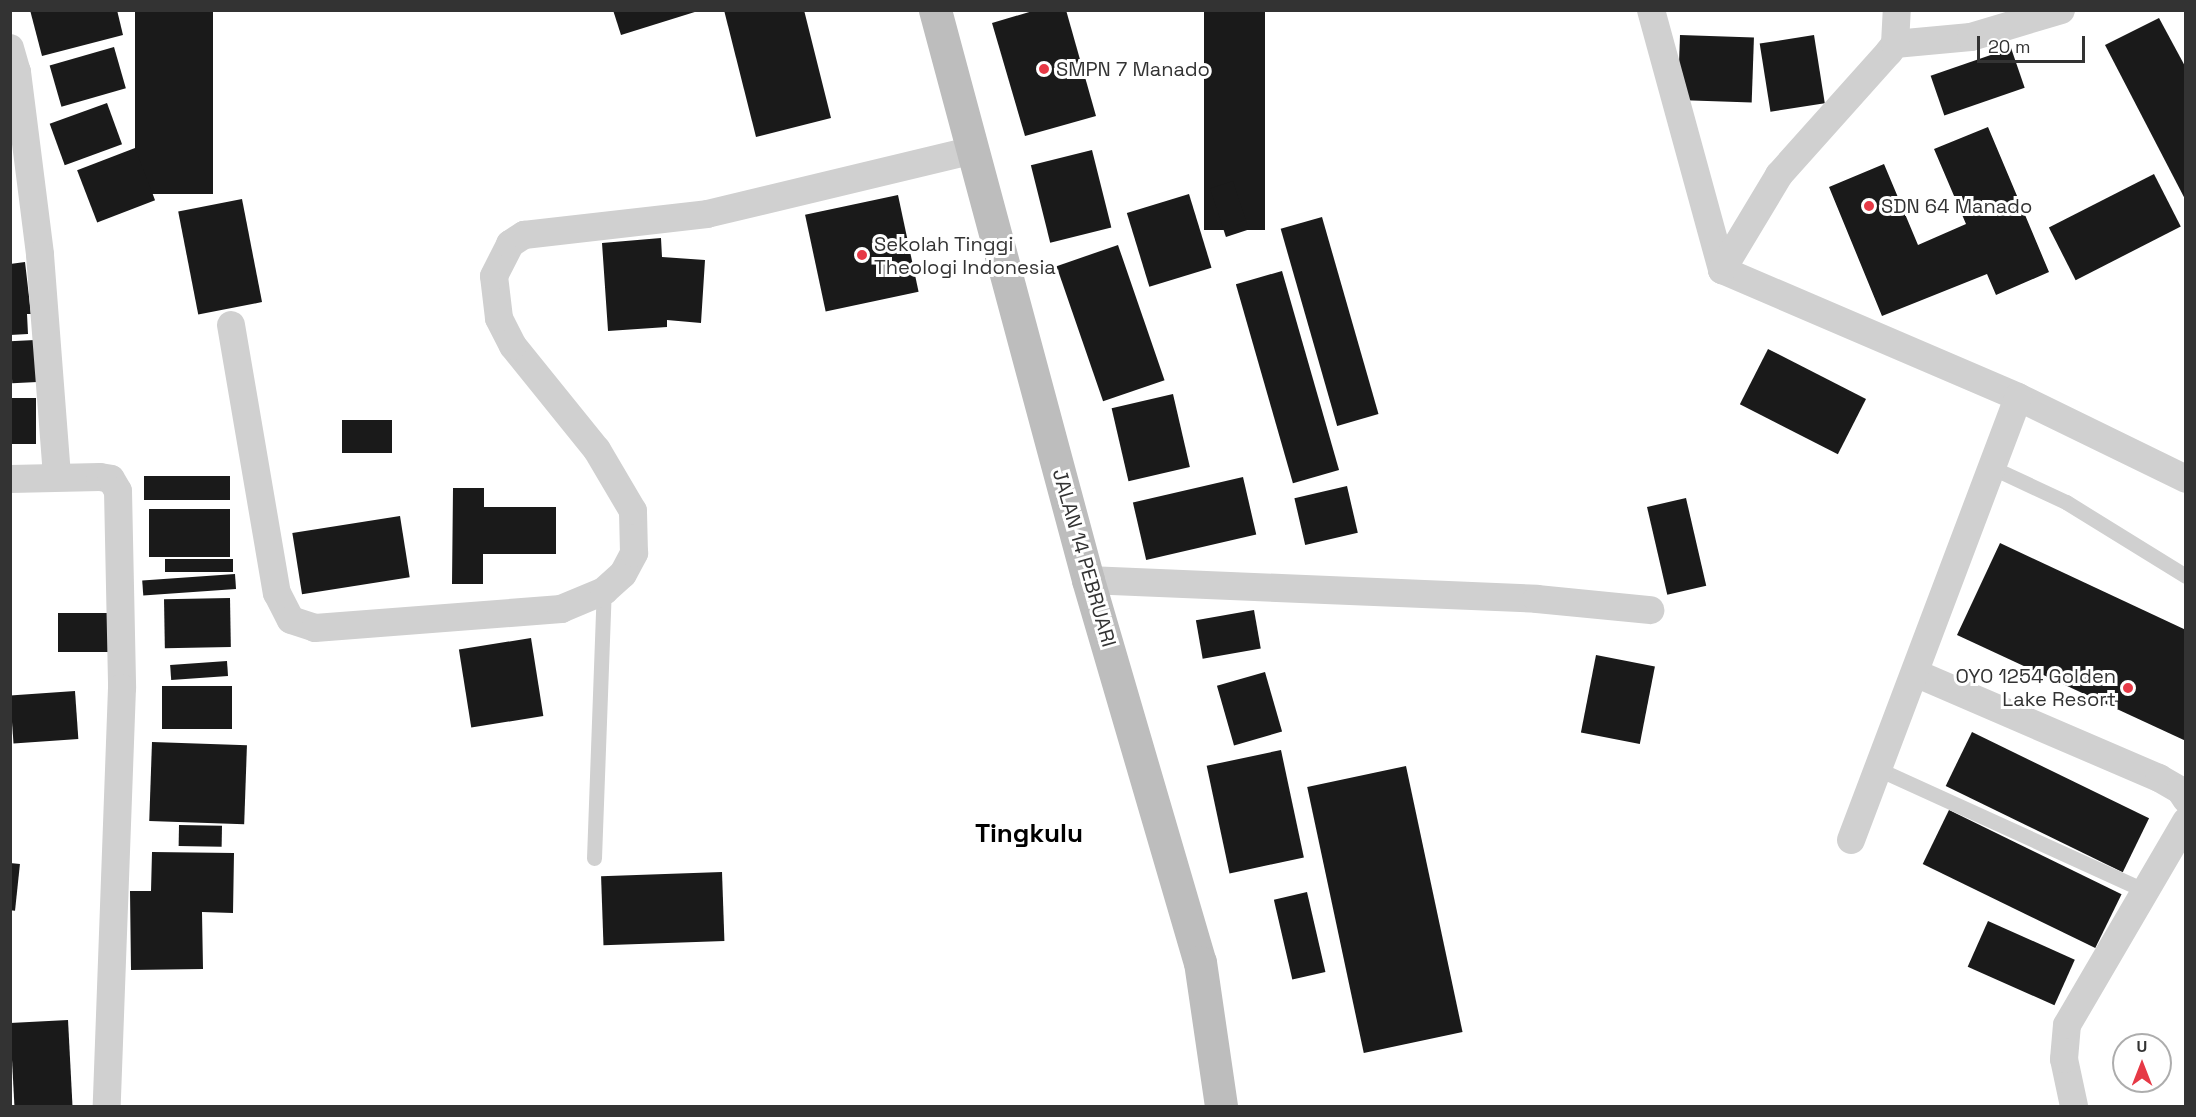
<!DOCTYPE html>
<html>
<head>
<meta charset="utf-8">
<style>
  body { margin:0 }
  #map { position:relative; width:2196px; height:1117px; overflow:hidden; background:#fff; font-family:"Space Grotesk",sans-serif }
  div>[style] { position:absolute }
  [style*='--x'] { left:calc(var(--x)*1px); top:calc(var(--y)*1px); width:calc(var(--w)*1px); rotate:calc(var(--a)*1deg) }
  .building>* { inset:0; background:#1a1a1a; transform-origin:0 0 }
  .service>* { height:15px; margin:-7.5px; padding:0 7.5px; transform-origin:7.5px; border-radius:7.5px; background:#d0d0d0 }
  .minor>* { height:28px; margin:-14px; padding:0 14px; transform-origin:14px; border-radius:14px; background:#d0d0d0 }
  .secondary>* { height:33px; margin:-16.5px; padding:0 16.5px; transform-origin:16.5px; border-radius:16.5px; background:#bdbdbd }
  .dots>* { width:16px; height:16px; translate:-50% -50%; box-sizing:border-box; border:3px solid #fff; border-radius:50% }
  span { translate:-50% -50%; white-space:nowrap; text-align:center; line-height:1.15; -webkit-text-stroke:6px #fff; paint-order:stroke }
  .poi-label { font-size:20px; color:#333 }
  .left { translate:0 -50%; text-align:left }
  .right { translate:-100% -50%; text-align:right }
  .street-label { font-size:20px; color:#333 }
  .district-label { font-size:26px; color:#000; font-weight:700 }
  .frame { position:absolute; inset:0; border:12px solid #333; pointer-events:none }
  .north { position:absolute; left:2112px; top:1033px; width:60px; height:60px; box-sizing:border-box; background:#fff; border:2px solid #adadad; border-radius:50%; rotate:0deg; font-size:16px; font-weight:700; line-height:24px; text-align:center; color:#333 }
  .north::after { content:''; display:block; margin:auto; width:21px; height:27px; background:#e63946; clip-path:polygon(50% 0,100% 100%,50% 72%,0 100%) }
  .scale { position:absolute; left:1977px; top:36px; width:108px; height:27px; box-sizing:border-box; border:3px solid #333; border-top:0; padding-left:8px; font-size:18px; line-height:21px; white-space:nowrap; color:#333; -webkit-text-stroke:4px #fff; paint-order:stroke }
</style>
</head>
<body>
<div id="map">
  <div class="building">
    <i style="clip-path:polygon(30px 10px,117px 10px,123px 35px,42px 56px)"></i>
    <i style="left:135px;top:10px;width:78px;height:184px"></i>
    <i style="clip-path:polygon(613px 10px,698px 10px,698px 11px,621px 35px)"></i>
    <i style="clip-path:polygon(724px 10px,804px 10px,831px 118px,756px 137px)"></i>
    <i style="clip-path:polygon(1036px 10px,1066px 10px,1096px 116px,1025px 136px,992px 23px)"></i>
    <i style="left:1204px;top:10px;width:61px;height:220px"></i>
    <i style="clip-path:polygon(2159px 18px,2186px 68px,2186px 201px,2105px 45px)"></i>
    <i style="left:1680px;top:35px;width:74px;height:65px;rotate:2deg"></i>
    <i style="left:1814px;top:35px;width:69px;height:55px;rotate:81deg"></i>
    <i style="left:114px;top:47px;width:43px;height:67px;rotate:74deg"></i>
    <i style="left:2011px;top:48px;width:42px;height:85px;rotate:71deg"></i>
    <i style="left:107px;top:103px;width:44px;height:61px;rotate:70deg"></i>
    <i style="clip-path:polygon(1988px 127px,2049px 272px,1996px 295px,1987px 274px,1882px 316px,1829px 187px,1884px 164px,1918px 245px,1966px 224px,1934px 149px)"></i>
    <i style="left:135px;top:148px;width:56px;height:62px;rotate:69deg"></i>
    <i style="left:1092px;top:150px;width:80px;height:63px;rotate:76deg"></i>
    <i style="left:2154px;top:174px;width:59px;height:118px;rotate:63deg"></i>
    <i style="left:1233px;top:181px;width:51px;height:24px;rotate:72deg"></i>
    <i style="left:1189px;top:194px;width:77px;height:65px;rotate:73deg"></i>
    <i style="left:898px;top:195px;width:99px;height:95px;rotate:78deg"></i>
    <i style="left:242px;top:199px;width:105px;height:65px;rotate:79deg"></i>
    <i style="left:1322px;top:217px;width:205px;height:43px;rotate:74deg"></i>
    <i style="clip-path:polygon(661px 238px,662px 257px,705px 260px,701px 323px,667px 320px,667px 327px,608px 331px,602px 243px)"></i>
    <i style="left:1118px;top:245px;width:143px;height:65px;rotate:71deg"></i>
    <i style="clip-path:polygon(25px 262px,31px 314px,27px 314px,28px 334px,10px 335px,10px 264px)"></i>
    <i style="left:1282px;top:271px;width:207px;height:48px;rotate:74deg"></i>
    <i style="left:35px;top:340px;width:42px;height:25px;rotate:87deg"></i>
    <i style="left:1768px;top:349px;width:110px;height:62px;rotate:27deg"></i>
    <i style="left:1173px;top:394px;width:75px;height:63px;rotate:77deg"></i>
    <i style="left:10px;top:398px;width:26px;height:46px"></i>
    <i style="left:392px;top:420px;width:33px;height:50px;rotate:90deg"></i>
    <i style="left:144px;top:476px;width:86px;height:24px"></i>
    <i style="left:1243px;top:477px;width:59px;height:113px;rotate:77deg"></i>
    <i style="left:1347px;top:486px;width:48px;height:54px;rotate:77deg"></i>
    <i style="clip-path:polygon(453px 488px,484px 488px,484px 507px,556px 507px,556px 554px,483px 554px,483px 584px,452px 584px)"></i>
    <i style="left:1686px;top:498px;width:90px;height:40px;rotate:77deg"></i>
    <i style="left:149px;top:509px;width:81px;height:48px"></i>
    <i style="left:400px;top:516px;width:62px;height:109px;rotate:81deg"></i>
    <i style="clip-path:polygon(2000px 543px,2186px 630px,2186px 741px,1957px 635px)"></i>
    <i style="left:233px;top:559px;width:13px;height:68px;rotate:90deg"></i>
    <i style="left:235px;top:574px;width:15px;height:93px;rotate:86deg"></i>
    <i style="left:230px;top:598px;width:49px;height:66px;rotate:89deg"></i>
    <i style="left:1254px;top:610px;width:39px;height:59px;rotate:80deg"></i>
    <i style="left:58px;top:613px;width:57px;height:39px"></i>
    <i style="left:531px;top:638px;width:79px;height:73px;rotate:81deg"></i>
    <i style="left:1596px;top:655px;width:60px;height:79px;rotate:11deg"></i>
    <i style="left:227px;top:661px;width:15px;height:57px;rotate:86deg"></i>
    <i style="left:1265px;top:672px;width:62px;height:50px;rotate:74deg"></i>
    <i style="left:162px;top:686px;width:70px;height:43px"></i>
    <i style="left:75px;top:691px;width:48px;height:65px;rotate:86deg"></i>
    <i style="left:1972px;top:732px;width:197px;height:60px;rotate:26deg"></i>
    <i style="left:152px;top:742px;width:95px;height:79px;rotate:2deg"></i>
    <i style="left:1281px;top:750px;width:110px;height:76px;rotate:78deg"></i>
    <i style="left:1406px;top:766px;width:272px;height:101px;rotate:78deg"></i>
    <i style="left:1949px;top:810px;width:192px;height:60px;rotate:26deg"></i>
    <i style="left:179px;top:825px;width:43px;height:21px;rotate:1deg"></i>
    <i style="clip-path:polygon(152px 852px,234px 853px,233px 913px,202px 912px,203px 969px,131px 970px,130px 891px,151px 891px)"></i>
    <i style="left:10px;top:863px;width:10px;height:47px;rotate:6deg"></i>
    <i style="left:722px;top:872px;width:69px;height:121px;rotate:88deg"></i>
    <i style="left:1307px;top:892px;width:82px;height:34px;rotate:77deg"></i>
    <i style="left:1988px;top:921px;width:95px;height:50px;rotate:24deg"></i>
    <i style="left:68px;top:1020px;width:86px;height:58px;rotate:87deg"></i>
  </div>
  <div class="service">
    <i style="--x:1993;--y:468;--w:81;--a:25"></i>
    <i style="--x:2066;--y:502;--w:141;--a:31.7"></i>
    <i style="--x:1878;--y:769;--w:294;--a:24.5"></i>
    <i style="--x:594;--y:858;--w:267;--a:-87.9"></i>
  </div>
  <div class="minor">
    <i style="--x:1651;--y:10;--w:270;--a:74.7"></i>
    <i style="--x:1722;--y:270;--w:322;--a:23.2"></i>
    <i style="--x:2018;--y:397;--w:187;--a:26"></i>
    <i style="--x:1895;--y:44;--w:76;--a:-5.3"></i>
    <i style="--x:1971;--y:37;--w:94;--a:-16.7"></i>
    <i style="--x:10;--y:48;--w:25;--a:74"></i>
    <i style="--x:10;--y:73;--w:7;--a:-8"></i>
    <i style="--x:17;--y:72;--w:184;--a:82.8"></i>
    <i style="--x:40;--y:255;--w:223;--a:85.6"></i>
    <i style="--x:1722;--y:270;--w:111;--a:-59"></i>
    <i style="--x:1779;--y:175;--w:165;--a:-48.2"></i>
    <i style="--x:1889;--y:52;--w:10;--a:-53"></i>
    <i style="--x:1895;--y:44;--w:34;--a:-87"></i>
    <i style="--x:231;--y:325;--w:272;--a:80.3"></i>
    <i style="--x:277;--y:593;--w:30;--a:63"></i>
    <i style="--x:291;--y:620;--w:25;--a:18"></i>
    <i style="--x:315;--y:628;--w:247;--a:-4.4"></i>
    <i style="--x:561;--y:609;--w:47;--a:-22.7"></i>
    <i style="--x:604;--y:591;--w:25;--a:-42"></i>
    <i style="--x:623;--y:574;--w:24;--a:-62"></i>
    <i style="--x:634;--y:553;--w:42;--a:-91.4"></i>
    <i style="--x:633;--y:511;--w:71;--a:-120.5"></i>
    <i style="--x:597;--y:450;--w:134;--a:-128.9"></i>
    <i style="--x:513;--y:346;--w:31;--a:-117"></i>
    <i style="--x:499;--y:318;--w:42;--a:-96.8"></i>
    <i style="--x:494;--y:276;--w:36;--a:-63"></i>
    <i style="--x:510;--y:244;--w:17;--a:-33"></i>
    <i style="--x:524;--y:235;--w:184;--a:-6.5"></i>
    <i style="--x:707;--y:214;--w:274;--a:-13.5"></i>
    <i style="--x:10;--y:479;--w:90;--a:-1.3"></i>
    <i style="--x:100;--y:477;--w:11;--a:10"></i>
    <i style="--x:111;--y:479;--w:14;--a:60"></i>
    <i style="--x:118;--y:491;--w:197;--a:88.8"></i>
    <i style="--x:122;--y:688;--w:418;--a:92.1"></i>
    <i style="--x:1088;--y:580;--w:449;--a:2.4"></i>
    <i style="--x:1537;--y:599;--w:114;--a:5.6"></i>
    <i style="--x:1915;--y:673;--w:266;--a:23.3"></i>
    <i style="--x:2159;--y:778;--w:24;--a:30"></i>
    <i style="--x:2180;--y:790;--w:11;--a:56"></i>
    <i style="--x:1851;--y:840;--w:473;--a:-69.3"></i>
    <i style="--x:2074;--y:1106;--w:48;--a:-102"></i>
    <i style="--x:2064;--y:1059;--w:34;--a:-85"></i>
    <i style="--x:2067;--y:1025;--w:236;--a:-59.7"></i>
  </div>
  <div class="secondary">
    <i style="--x:935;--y:10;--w:590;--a:74.97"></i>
    <i style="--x:1088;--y:580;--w:398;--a:73.7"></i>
    <i style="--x:1200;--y:962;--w:146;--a:81.7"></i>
  </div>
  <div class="dots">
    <i style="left:1044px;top:69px;background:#e63946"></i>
    <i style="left:1869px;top:206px;background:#e63946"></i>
    <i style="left:862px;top:255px;background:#e63946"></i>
    <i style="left:2128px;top:688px;background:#e63946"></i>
  </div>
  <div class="poi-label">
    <span class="left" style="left:1056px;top:69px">SMPN 7 Manado</span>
    <span class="left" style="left:1881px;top:206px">SDN 64 Manado</span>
    <span class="left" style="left:874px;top:256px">Sekolah Tinggi<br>Theologi Indonesia</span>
    <span class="right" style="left:2116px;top:688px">OYO 1254 Golden<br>Lake Resort</span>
  </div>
  <div class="street-label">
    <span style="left:1084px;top:558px;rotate:74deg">JALAN 14 PEBRUARI</span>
  </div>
  <div class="district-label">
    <span style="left:1029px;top:834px">Tingkulu</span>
  </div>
  <div class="frame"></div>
  <div class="north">U</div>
  <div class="scale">20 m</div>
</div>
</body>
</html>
